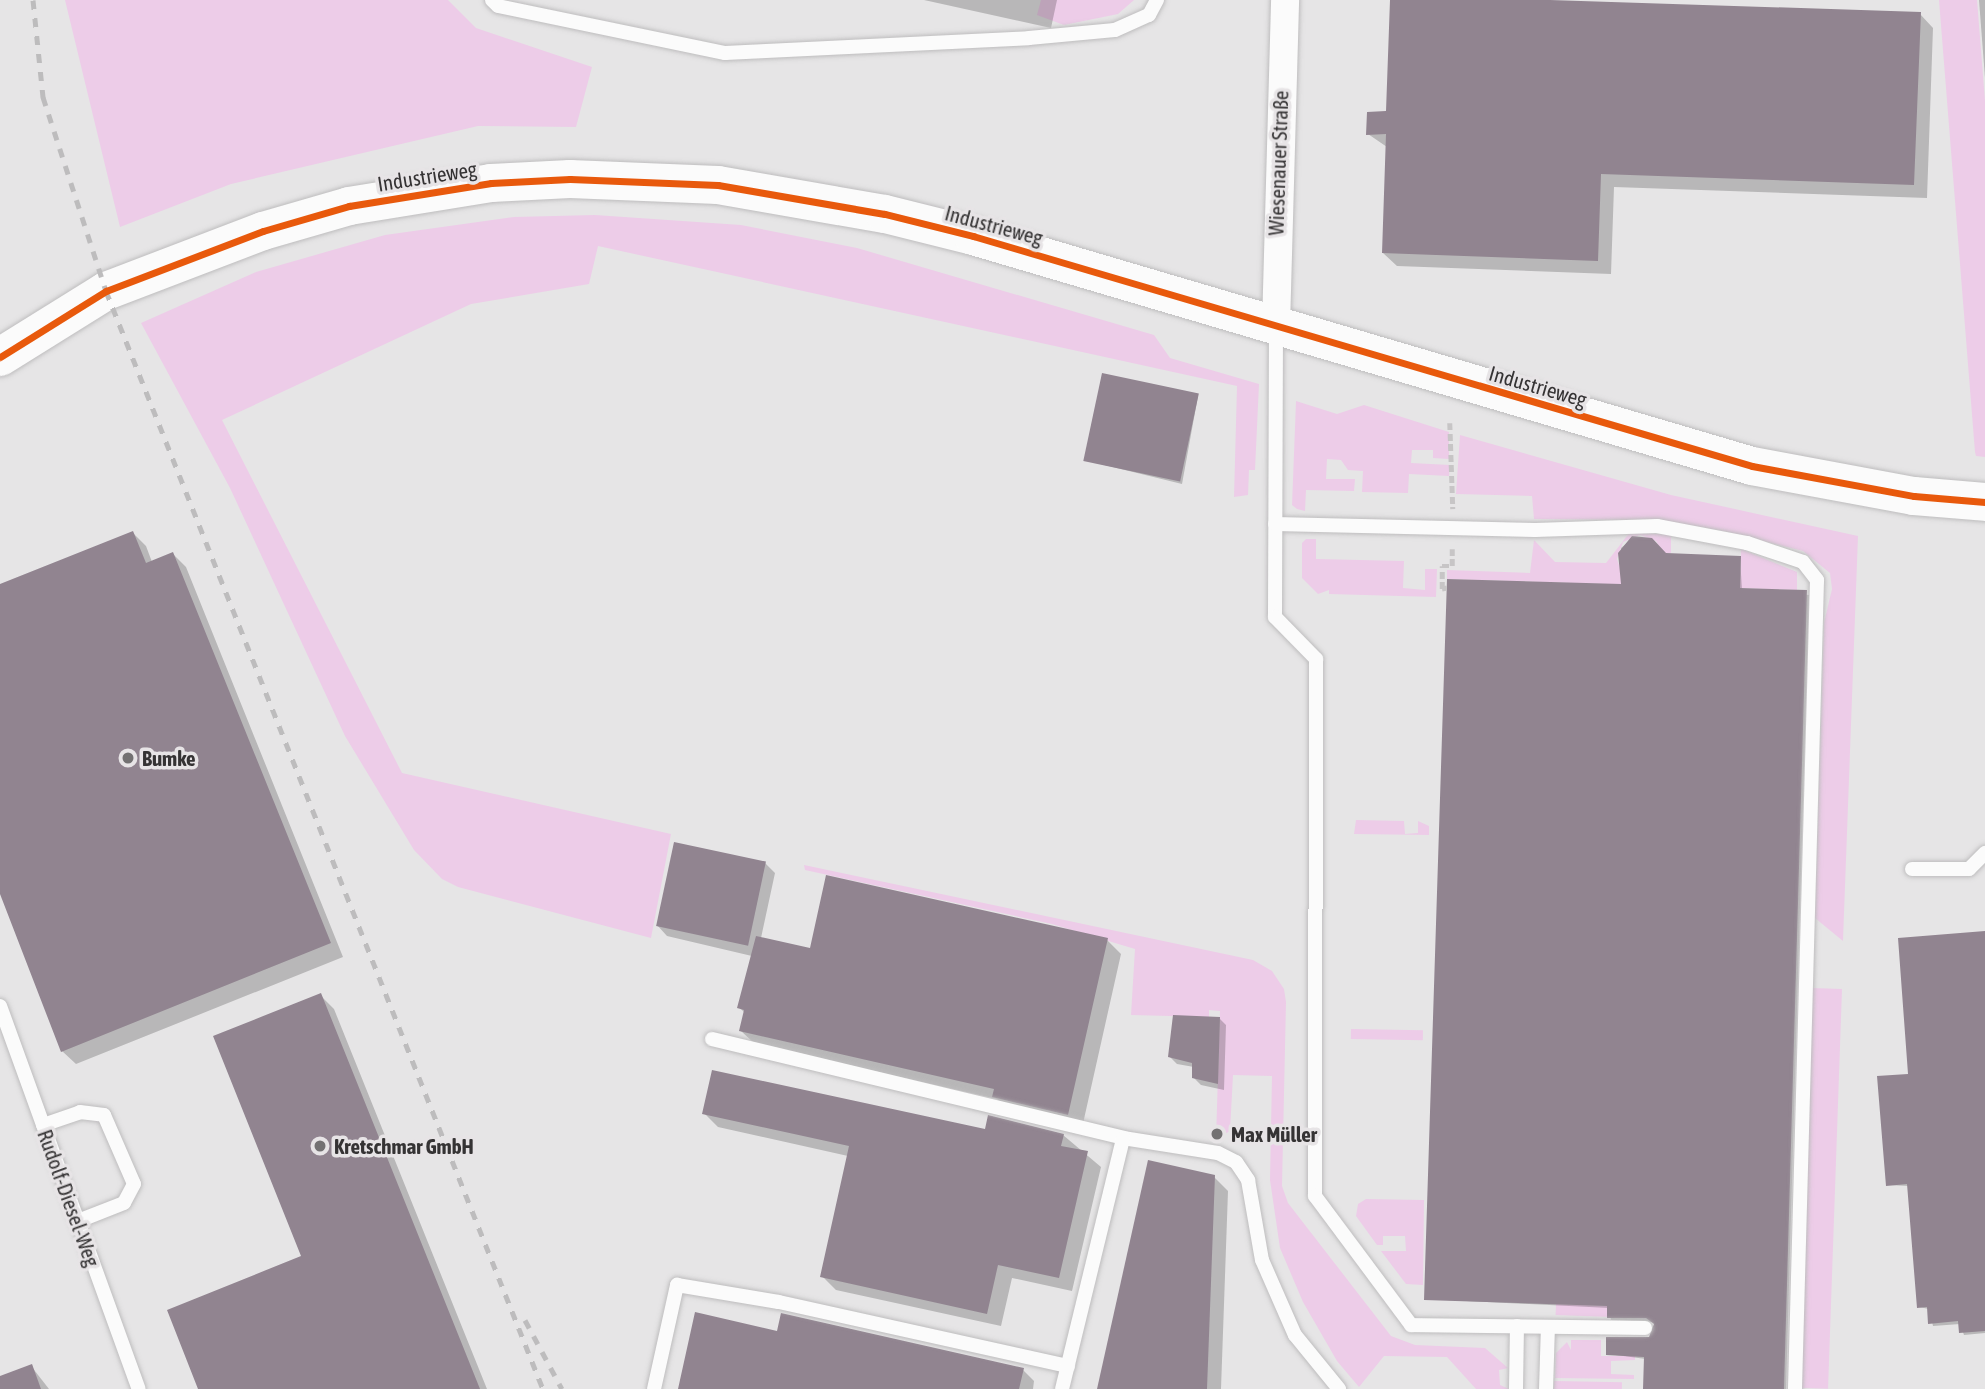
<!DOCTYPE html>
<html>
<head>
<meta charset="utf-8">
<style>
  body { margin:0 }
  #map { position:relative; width:1985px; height:1389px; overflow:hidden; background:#e6e5e6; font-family:"Asap Condensed",sans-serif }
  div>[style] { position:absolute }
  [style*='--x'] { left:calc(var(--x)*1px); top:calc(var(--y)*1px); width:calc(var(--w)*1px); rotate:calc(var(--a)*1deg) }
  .green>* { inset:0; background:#edcce8; transform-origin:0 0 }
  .shadow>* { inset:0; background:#0003 }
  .building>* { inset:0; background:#918490; transform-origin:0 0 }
  .path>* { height:4.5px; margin-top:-2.25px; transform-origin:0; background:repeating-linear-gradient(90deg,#c7c5c6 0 7px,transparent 0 10.5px) }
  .roads { filter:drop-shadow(0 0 2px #bebdbe) drop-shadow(0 0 2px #bebdbe) }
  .lane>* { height:14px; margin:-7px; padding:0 7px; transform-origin:7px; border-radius:7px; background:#fbfbfb }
  .street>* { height:28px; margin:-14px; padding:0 14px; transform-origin:14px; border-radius:14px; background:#fbfbfb }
  .secondary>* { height:38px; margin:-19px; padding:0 19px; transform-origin:19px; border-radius:19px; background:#fbfbfb }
  .rail>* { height:5px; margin-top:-2.5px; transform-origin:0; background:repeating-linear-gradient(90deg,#bdbcbd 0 9px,transparent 0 18px) }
  .cycleway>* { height:7px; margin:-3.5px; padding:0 3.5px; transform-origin:3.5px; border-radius:3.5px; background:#e8590c }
  .dots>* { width:19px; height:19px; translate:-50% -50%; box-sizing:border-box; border:4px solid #e7e4e6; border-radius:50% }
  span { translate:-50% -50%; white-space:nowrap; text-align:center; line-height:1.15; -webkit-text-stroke:7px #e7e4e6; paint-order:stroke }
  .street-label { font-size:21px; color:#353334 }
  .poi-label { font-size:21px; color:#353334; font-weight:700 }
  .left { translate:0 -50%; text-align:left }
</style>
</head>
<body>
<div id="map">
  <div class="green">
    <i style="clip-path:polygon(65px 0,448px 0,476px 28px,592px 67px,576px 127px,478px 126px,231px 184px,120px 227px)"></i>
    <i style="clip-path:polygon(1041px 0,1134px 0,1118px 14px,1064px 25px,1037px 15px)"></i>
    <i style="clip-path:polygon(1939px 0,1977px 0,1985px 101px,1985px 457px,1976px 456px,1975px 452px)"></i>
    <i style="clip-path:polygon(595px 215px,741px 225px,857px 248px,1154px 335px,1170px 358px,1259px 384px,1255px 470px,1249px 470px,1248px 495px,1234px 497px,1237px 386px,598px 246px,589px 284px,471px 304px,222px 420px,402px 773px,671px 834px,651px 938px,458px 887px,442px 879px,414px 850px,345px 736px,230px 488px,141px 323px,256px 272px,385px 235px,514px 217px)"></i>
    <i style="clip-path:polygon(1296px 401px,1337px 414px,1364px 405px,1449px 432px,1449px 459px,1433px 458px,1433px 450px,1412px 450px,1411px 463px,1450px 465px,1449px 476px,1409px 474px,1408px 493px,1362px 492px,1363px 471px,1348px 470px,1341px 460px,1327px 459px,1326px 479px,1355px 479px,1354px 491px,1306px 490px,1305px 511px,1297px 509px,1292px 505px)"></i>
    <i style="clip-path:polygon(1460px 435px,1671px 495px,1858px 536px,1843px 941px,1815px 918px,1824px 623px,1832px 589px,1830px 573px,1803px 551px,1724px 531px,1659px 520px,1534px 519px,1532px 496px,1456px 494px)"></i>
    <i style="clip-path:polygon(1630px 532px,1671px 535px,1671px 553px,1663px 553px,1656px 541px,1640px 535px,1623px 542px,1617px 559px,1621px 571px,1670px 586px,1447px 579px,1447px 570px,1530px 573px,1534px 540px,1555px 562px,1606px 563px)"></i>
    <i style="clip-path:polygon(1306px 539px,1316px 539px,1316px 559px,1404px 561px,1403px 588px,1425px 590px,1425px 569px,1437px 569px,1436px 597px,1329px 594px,1329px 590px,1318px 594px,1302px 578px,1302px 543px)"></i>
    <i style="clip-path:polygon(1741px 549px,1797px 572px,1797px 590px,1740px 588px)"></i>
    <i style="clip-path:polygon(1356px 820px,1404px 821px,1405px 834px,1418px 833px,1418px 821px,1429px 826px,1429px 835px,1354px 834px)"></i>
    <i style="clip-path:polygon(804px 865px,1253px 960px,1272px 971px,1284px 989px,1286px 1002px,1282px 1186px,1288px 1203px,1391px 1336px,1415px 1345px,1485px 1348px,1508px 1368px,1499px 1370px,1500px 1385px,1509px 1389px,1476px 1389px,1447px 1357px,1384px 1356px,1359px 1387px,1337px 1361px,1303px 1302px,1280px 1248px,1270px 1180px,1272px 1076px,1233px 1075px,1230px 1131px,1216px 1139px,1220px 1011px,1209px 1010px,1209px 1017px,1131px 1015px,1135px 949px,1052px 924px,805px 870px)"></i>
    <i style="left:1842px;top:989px;width:400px;height:30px;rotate:92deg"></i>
    <i style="left:1351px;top:1029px;width:72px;height:10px;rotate:1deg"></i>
    <i style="clip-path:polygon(1366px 1199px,1424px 1200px,1423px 1285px,1406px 1284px,1381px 1251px,1406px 1251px,1405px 1236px,1383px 1236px,1383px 1245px,1377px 1245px,1356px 1216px,1358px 1204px)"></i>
    <i style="left:1556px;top:1304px;width:90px;height:11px;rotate:2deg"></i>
    <i style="clip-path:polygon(1571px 1340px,1601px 1340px,1601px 1356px,1623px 1356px,1635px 1341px,1635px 1360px,1611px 1361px,1611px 1374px,1634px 1375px,1634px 1379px,1555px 1378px,1556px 1353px,1567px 1342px,1571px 1350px)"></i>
    <i style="left:1554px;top:1381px;width:68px;height:8px;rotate:1deg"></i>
  </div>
  <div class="shadow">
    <i style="clip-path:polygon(924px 0,1057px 0,1051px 28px)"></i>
    <i style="clip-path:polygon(1392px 0,1920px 14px,1933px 28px,1927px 198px,1614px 187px,1611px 274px,1397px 266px,1383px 253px,1387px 147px,1368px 134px,1388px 113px)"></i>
    <i style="clip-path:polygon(1979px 0,1985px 0,1985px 78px)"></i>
    <i style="clip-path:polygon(1198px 396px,1182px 484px,1084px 460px)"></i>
    <i style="clip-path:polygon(133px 533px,146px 546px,152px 562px,173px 554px,186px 567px,343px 957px,76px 1064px,62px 1051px,0 889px,0 586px)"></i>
    <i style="clip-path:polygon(1633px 538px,1665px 554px,1740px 557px,1742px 590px,1809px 595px,1786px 1389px,1645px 1389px,1646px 1359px,1608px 1354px,1650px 1338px,1657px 1327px,1653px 1322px,1611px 1320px,1609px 1308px,1426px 1299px,1623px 586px,1621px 548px)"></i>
    <i style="clip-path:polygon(765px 863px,775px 873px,761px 938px,811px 950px,1107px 940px,1121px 954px,1082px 1128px,1008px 1110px,997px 1099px,755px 1044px,741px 1031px,745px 1013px,739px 1007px,752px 956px,667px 936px,657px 925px)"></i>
    <i style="clip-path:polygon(1985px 933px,1985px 1333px,1964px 1335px,1960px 1324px,1933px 1326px,1929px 1309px,1919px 1307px,1909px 1186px,1888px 1185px,1910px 1075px)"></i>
    <i style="clip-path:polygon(320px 995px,334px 1009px,487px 1389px,200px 1389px,304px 1257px)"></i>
    <i style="clip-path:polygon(1220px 1019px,1226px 1025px,1224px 1090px,1201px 1085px,1194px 1078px,1194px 1067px,1177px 1064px,1170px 1057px)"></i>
    <i style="clip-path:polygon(704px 1113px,1063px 1135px,1101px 1167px,1072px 1291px,1012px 1278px,1001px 1326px,836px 1290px,822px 1276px,848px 1156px,718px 1127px)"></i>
    <i style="clip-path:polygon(1214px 1177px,1228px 1191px,1221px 1389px,1099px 1389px)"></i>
    <i style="clip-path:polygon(779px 1333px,1023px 1370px,1034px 1381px,1033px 1389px,680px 1389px)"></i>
    <i style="clip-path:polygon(31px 1366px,49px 1389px,0 1389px,0 1378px)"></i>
  </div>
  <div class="building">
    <i style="clip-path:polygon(1390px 0,1550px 0,1921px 12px,1914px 185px,1601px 174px,1598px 261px,1382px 253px,1386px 134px,1366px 135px,1367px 112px,1386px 111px)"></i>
    <i style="left:1102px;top:373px;width:99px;height:90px;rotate:12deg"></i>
    <i style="clip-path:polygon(133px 531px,146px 563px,173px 552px,331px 943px,61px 1052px,0 894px,0 584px)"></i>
    <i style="clip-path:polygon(1632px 536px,1652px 538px,1666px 553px,1741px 556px,1740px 588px,1807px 590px,1784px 1389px,1643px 1389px,1644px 1357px,1606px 1355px,1606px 1337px,1649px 1337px,1654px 1324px,1646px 1318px,1607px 1318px,1607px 1306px,1424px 1300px,1447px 579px,1621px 584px,1618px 553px)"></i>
    <i style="left:674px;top:842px;width:94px;height:86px;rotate:12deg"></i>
    <i style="clip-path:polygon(826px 875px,1108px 938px,1068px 1115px,992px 1097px,994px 1089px,739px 1031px,744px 1010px,737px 1008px,756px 936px,810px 948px)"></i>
    <i style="clip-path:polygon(1985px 931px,1985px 1331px,1959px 1333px,1958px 1321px,1928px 1324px,1927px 1307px,1917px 1308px,1907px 1184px,1886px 1186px,1877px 1076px,1908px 1074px,1898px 938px)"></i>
    <i style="clip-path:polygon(321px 993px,480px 1389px,198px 1389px,167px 1310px,301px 1256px,213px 1036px)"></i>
    <i style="clip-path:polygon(1173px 1015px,1220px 1017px,1218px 1084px,1192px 1078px,1192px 1063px,1168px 1057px)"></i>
    <i style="clip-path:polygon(712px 1070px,985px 1129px,988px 1115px,1064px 1134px,1061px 1146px,1088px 1151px,1059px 1278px,998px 1265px,987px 1314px,820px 1277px,849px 1146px,702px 1114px)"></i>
    <i style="clip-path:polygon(1148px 1160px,1215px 1175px,1207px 1389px,1097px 1389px)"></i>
    <i style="clip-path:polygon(695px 1312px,777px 1331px,781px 1313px,1024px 1368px,1019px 1389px,678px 1389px)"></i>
    <i style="clip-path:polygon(32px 1364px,41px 1389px,0 1389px,0 1376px)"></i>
  </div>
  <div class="path">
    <i style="--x:1450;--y:423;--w:86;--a:88"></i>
    <i style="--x:1447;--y:588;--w:5;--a:169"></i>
    <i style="--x:1442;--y:589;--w:23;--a:-90"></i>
    <i style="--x:1442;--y:566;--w:10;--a:0"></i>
    <i style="--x:1452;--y:566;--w:17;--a:-90"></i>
  </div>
  <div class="roads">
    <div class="lane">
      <i style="--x:492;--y:0;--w:8;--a:45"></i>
      <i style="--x:498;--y:6;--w:232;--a:11.7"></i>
      <i style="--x:725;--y:53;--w:304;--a:-2.8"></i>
      <i style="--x:1029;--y:38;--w:86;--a:-5.3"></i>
      <i style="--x:1115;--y:30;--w:37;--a:-24"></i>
      <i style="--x:1149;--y:15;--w:17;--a:-62"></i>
      <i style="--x:1276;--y:328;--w:289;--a:90.2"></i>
      <i style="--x:1275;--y:617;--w:59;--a:45.7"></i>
      <i style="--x:1316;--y:659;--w:537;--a:90.11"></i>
      <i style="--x:1315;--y:1196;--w:161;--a:53.3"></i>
      <i style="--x:1411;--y:1325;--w:234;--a:0.7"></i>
      <i style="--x:1275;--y:524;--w:260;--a:1.3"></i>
      <i style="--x:1535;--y:530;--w:122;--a:-1.9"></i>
      <i style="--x:1657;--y:526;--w:92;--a:10.7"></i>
      <i style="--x:1747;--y:543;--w:59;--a:18.7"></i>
      <i style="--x:1803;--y:562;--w:23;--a:52"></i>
      <i style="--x:1817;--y:580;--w:809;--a:91.56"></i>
      <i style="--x:1912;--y:869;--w:57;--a:0"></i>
      <i style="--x:1969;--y:869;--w:23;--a:-45"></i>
      <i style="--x:0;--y:1006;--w:407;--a:70.1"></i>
      <i style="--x:712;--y:1039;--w:423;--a:13.5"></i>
      <i style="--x:1123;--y:1138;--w:96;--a:9"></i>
      <i style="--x:1218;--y:1153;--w:20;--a:27"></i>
      <i style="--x:1236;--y:1162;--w:22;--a:56"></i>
      <i style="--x:1248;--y:1180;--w:81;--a:80.1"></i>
      <i style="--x:1262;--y:1260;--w:82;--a:66.3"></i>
      <i style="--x:1295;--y:1335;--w:70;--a:50.8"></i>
      <i style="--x:43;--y:1125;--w:39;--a:-19"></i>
      <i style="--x:80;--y:1112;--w:24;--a:7"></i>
      <i style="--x:104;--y:1115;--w:75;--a:66.5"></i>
      <i style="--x:134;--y:1184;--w:21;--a:118"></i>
      <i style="--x:124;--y:1203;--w:49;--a:158.6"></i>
      <i style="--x:654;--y:1389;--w:107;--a:-77.5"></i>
      <i style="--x:677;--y:1285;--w:103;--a:9.5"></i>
      <i style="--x:779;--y:1302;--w:296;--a:12.5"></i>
      <i style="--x:1062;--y:1389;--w:258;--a:-76.3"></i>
      <i style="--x:1516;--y:1389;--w:63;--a:-89.1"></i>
      <i style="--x:1546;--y:1389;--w:62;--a:-88.2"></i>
    </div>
    <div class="street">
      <i style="--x:1276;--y:326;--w:326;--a:-88.4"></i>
    </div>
    <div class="secondary">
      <i style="--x:0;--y:357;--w:125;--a:-31.9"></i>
      <i style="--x:106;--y:291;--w:168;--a:-20.9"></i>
      <i style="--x:263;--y:231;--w:90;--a:-16.2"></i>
      <i style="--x:349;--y:206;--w:144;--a:-9.2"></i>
      <i style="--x:491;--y:183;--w:79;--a:-2.9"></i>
      <i style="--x:570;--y:179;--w:148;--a:2.3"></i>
      <i style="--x:718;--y:185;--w:169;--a:9.9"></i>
      <i style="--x:885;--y:214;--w:91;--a:14"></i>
      <i style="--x:973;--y:236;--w:812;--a:16.45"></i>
      <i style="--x:1752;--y:466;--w:165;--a:10.5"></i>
      <i style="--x:1914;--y:496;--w:71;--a:4.8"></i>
    </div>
  </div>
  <div class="rail">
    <i style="--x:33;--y:0;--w:98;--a:84.1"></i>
    <i style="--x:43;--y:97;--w:204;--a:72"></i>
    <i style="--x:106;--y:291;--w:1182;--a:68.3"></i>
    <i style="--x:525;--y:1320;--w:78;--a:61.8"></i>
  </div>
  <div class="cycleway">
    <i style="--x:0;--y:357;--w:125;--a:-31.9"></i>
    <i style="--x:106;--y:291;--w:168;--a:-20.9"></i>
    <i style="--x:263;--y:231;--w:90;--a:-16.2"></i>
    <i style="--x:349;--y:206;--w:144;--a:-9.2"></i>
    <i style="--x:491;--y:183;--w:79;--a:-2.9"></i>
    <i style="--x:570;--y:179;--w:148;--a:2.3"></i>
    <i style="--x:718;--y:185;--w:169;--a:9.9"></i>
    <i style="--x:885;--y:214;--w:91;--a:14"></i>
    <i style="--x:973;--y:236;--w:812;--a:16.45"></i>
    <i style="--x:1752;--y:466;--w:165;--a:10.5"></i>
    <i style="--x:1914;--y:496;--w:71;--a:4.8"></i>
  </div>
  <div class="dots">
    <i style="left:128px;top:758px;background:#737172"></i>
    <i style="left:1217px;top:1134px;background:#737172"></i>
    <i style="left:320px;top:1146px;background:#737172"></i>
  </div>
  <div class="street-label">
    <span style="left:1278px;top:163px;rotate:-88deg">Wiesenauer Straße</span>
    <span style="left:427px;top:176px;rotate:-9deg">Industrieweg</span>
    <span style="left:994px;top:225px;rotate:15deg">Industrieweg</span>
    <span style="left:1538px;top:386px;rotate:16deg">Industrieweg</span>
    <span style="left:69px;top:1198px;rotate:70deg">Rudolf-Diesel-Weg</span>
  </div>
  <div class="poi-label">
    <span class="left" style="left:142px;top:758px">Bumke</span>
    <span class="left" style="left:1231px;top:1134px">Max Müller</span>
    <span class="left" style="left:334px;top:1146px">Kretschmar GmbH</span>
  </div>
</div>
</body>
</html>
